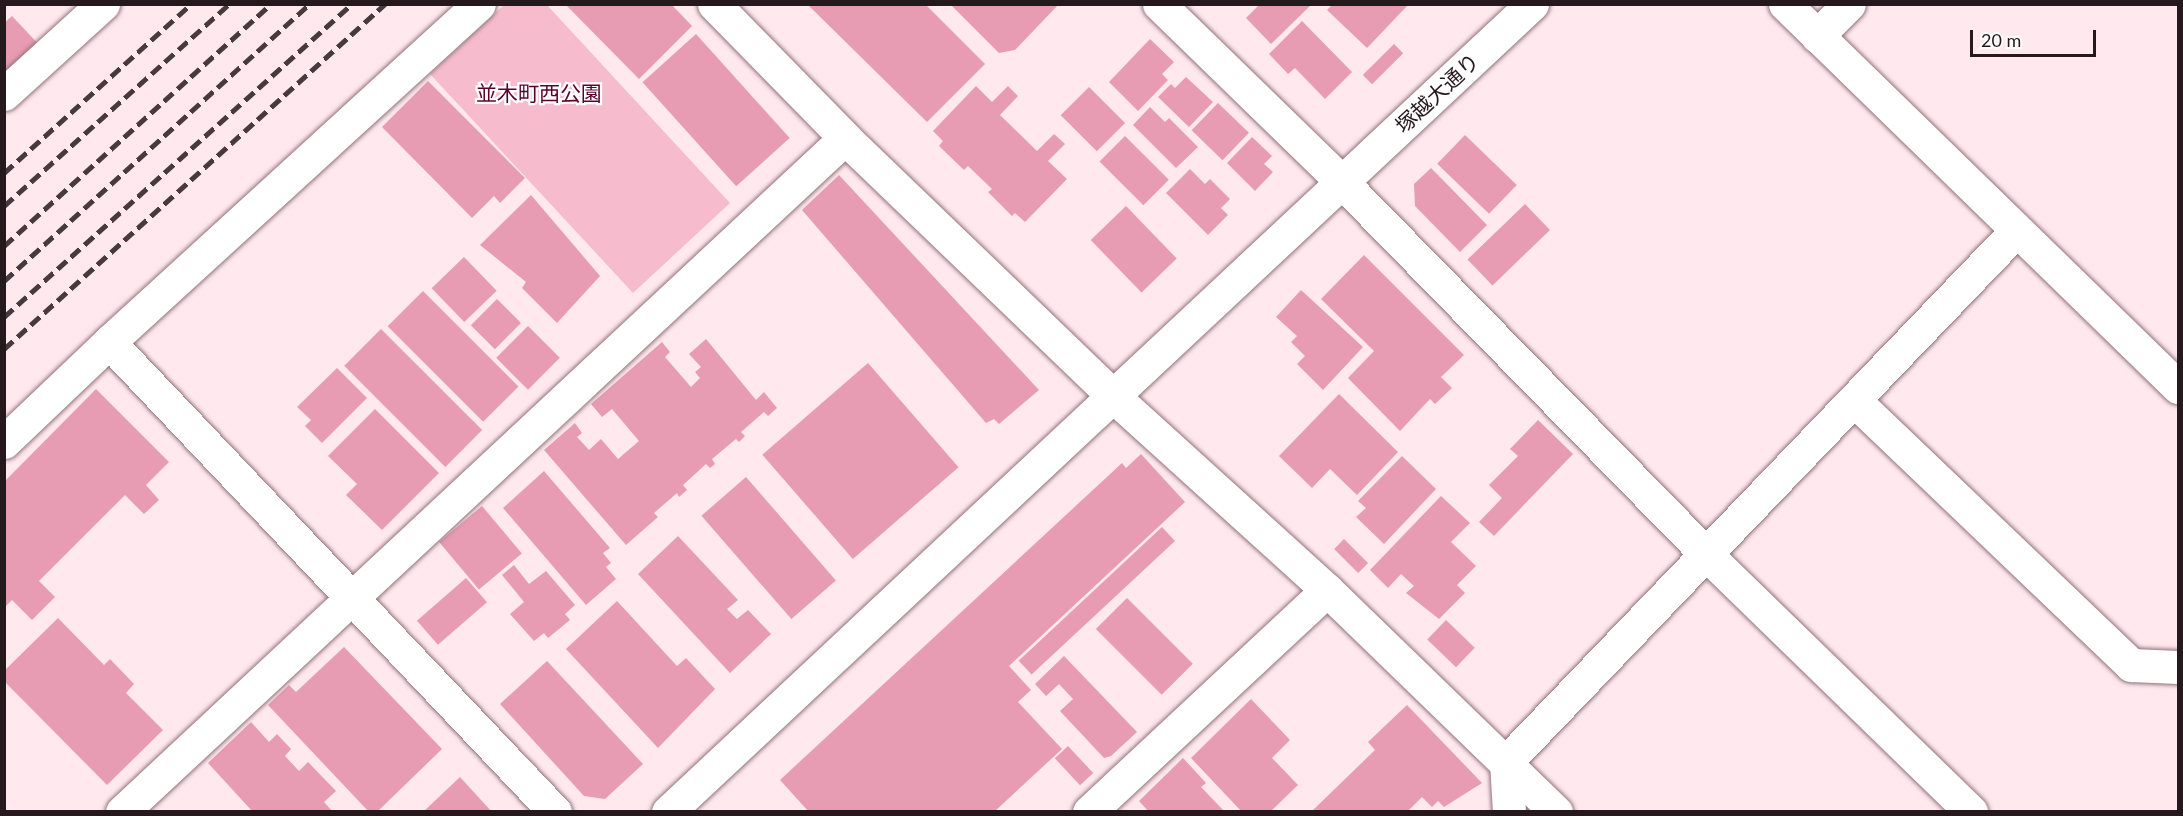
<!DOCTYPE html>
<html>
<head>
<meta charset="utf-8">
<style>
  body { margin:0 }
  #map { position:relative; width:2183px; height:816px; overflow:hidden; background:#ffe9ef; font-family:Lato,"Noto Sans JP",sans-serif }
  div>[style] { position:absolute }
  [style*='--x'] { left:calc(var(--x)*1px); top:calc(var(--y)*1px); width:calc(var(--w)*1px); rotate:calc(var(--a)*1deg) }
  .green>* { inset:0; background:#f6bccd }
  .building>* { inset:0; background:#e79cb3; transform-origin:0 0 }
  .roads { filter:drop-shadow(0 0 2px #92727c) drop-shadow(0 0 2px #92727c) }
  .minor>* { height:33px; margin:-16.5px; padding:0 16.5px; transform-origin:16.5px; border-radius:16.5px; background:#fff }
  .rail>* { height:4.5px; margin-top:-2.25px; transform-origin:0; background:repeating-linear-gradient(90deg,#47393e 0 12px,transparent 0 18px) }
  span { translate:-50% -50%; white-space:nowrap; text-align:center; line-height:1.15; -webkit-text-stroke:4.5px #fdfdfd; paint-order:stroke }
  .park-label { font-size:21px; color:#5a002d }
  .street-label { font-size:21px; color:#25191d }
  .frame { position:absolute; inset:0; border:6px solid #25191d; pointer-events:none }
  .scale { position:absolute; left:1970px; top:30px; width:126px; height:27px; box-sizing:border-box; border:3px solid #25191d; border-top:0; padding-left:8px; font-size:18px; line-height:21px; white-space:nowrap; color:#25191d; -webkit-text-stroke:4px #fdfdfd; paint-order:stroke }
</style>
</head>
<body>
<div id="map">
  <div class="green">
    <i style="clip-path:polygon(504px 5px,547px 5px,730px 203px,633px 293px,430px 74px)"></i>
  </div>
  <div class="building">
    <i style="clip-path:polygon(565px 4px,671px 4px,692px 26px,639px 79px)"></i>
    <i style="clip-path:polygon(807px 4px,925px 4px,985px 64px,927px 122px)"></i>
    <i style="clip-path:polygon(950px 4px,1059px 4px,1015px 50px,999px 53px)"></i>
    <i style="clip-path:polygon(1260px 4px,1312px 4px,1271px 44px,1246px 18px)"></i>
    <i style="clip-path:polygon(1333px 4px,1409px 4px,1367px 48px,1327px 10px)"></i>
    <i style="clip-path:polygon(12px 16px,44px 50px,4px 89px,4px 23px)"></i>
    <i style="clip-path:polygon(1302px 21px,1352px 72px,1325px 99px,1295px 68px,1288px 74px,1269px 54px)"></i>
    <i style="left:696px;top:34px;width:140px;height:72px;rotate:48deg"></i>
    <i style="clip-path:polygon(1150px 39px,1174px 62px,1162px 74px,1168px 80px,1138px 111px,1109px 82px)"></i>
    <i style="left:1394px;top:44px;width:13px;height:44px;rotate:45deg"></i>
    <i style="clip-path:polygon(1186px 77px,1213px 102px,1189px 127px,1158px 97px,1171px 84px,1175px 88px)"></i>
    <i style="clip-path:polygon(428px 81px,525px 178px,500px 203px,494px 196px,472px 218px,382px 127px)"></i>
    <i style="clip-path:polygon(976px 86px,992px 102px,1008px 86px,1018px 96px,1000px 115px,1037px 151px,1054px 134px,1065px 144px,1048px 161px,1067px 179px,1025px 222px,1015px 213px,1012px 216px,988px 192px,992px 189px,968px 166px,964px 170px,939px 146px,943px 141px,933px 131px)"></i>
    <i style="left:1089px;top:87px;width:51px;height:40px;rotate:45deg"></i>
    <i style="left:1218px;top:103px;width:43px;height:38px;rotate:44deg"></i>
    <i style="clip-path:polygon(1150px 107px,1165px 122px,1169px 118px,1198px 147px,1176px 168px,1133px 125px)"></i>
    <i style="left:1465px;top:135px;width:72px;height:40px;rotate:44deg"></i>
    <i style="left:1125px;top:136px;width:62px;height:36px;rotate:45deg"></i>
    <i style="clip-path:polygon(1252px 137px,1272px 156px,1264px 164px,1273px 172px,1255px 191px,1227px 163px)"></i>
    <i style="clip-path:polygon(1431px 168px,1487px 225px,1460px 252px,1415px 206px,1414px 184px)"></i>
    <i style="clip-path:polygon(1190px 169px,1205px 184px,1210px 179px,1230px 199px,1221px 208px,1228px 215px,1208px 235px,1166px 193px)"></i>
    <i style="clip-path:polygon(839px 175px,1039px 390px,999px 424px,994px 419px,986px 423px,802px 210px)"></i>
    <i style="clip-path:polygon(531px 195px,600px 276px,557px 323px,522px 288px,526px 282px,480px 245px)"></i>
    <i style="left:1525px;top:204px;width:36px;height:80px;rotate:46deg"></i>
    <i style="left:1126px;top:206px;width:73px;height:49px;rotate:46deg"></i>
    <i style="clip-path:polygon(1364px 255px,1464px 355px,1441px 377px,1452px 388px,1435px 404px,1430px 399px,1400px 431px,1348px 378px,1374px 351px,1321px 299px)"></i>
    <i style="left:464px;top:257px;width:47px;height:45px;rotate:46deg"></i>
    <i style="clip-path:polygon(1301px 290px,1363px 347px,1323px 390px,1297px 364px,1305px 356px,1291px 342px,1297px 336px,1276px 317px)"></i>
    <i style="left:423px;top:291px;width:135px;height:50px;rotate:45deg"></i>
    <i style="left:497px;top:299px;width:34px;height:37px;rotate:45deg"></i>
    <i style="left:528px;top:326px;width:45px;height:45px;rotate:45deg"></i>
    <i style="left:381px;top:329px;width:143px;height:52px;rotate:45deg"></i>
    <i style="clip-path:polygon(706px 339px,756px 400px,764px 392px,777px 408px,768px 416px,764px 412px,741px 432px,745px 436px,739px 442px,736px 439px,712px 459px,715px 464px,710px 468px,706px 464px,683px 485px,687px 490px,679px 497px,677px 493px,654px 513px,658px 517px,626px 545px,544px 450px,575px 423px,582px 433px,577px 437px,589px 450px,601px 439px,618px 459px,639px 441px,612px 409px,602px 417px,591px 404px,662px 342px,670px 352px,665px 357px,691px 387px,700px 378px,695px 372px,701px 367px,689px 354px)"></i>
    <i style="left:868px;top:363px;width:138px;height:140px;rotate:49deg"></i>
    <i style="clip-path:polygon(337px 368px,367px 398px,322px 443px,305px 426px,311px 420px,297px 407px)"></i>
    <i style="clip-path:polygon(96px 389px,169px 462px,146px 485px,159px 500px,144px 514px,125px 495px,39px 581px,55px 597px,32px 620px,12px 600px,4px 608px,4px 482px)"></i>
    <i style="clip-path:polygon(1339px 394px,1398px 452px,1357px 495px,1330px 469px,1312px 488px,1279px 456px)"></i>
    <i style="clip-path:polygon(375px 409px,439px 473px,382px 530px,346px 495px,357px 484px,328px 456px)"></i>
    <i style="clip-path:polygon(1538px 420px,1573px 454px,1494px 536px,1479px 522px,1502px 498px,1489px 485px,1518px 456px,1510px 449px)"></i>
    <i style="clip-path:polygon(1141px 454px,1185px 502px,1009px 666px,1031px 690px,1018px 702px,1062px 749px,994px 812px,809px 812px,780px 780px,1122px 463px,1126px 468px)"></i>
    <i style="clip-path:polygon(1402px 456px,1436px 489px,1384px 544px,1356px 517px,1366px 508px,1358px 501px)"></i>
    <i style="clip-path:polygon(544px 471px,610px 548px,603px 553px,611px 563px,606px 567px,616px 579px,586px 605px,503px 508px)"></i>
    <i style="left:746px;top:477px;width:137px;height:59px;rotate:49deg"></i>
    <i style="clip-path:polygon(1441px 496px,1470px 523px,1451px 542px,1476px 566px,1457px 585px,1465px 593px,1439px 619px,1406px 593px,1414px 586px,1401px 574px,1388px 588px,1370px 570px)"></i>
    <i style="left:482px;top:506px;width:62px;height:56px;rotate:50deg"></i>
    <i style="left:1162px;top:527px;width:19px;height:196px;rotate:47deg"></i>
    <i style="clip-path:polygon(678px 536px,738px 600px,727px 609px,737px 619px,748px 610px,771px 634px,730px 673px,638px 574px)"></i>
    <i style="left:1344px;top:539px;width:34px;height:14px;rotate:45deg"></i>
    <i style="clip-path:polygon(514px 565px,529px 584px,546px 571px,575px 605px,565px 614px,570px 620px,548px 638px,544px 633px,534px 641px,510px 614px,524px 602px,502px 575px)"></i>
    <i style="left:466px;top:578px;width:32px;height:65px;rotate:49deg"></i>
    <i style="left:1127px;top:598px;width:93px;height:44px;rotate:45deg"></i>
    <i style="clip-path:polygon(617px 601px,677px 666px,686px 658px,715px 689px,658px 748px,566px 649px)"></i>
    <i style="clip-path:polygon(58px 618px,104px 665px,110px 659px,134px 684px,126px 693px,163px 730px,107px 785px,4px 681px,4px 671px)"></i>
    <i style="left:1446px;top:620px;width:40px;height:27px;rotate:44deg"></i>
    <i style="clip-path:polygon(344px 647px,442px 749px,377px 812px,369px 812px,268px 705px,289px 685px,296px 692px)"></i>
    <i style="clip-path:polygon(1064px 656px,1137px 732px,1111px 756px,1104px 758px,1060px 711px,1073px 699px,1059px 684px,1046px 696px,1035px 684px)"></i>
    <i style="clip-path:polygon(547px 661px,643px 764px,605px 799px,584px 796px,500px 704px)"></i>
    <i style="clip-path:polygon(1251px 699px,1290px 740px,1272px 758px,1298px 785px,1270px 812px,1242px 812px,1191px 758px)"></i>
    <i style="clip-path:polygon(1407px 705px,1482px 783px,1444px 807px,1438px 801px,1432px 807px,1422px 797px,1407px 812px,1311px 812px,1375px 750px,1368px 742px)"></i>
    <i style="clip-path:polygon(251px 722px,269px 742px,277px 734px,291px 749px,285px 756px,299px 771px,308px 762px,336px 791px,324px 802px,333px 812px,253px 812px,208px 763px)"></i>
    <i style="left:1068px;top:746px;width:37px;height:18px;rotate:47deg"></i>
    <i style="clip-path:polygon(1183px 758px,1206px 783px,1201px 787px,1225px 812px,1149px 812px,1139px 801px)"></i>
    <i style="clip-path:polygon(460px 777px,492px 812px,423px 812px)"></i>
  </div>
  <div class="roads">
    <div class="minor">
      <i style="--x:714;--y:4;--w:187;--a:45.6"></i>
      <i style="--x:845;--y:138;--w:371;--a:43.9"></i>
      <i style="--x:1112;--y:395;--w:290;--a:42.2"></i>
      <i style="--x:1327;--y:590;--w:319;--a:44.1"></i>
      <i style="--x:1159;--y:4;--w:255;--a:44.2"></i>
      <i style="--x:1342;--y:182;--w:523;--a:45.62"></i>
      <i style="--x:1708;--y:556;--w:367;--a:44.2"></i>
      <i style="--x:1785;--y:4;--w:549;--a:44.26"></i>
      <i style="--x:1817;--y:36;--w:45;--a:-45"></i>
      <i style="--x:4;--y:94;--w:134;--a:-42.3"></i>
      <i style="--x:109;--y:342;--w:648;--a:46.5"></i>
      <i style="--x:1856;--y:402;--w:381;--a:43.7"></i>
      <i style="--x:2131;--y:665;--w:47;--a:2.4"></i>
      <i style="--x:4;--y:442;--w:145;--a:-43.6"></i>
      <i style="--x:109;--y:342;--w:501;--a:-42.41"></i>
      <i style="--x:122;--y:812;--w:988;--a:-42.99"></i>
      <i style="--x:668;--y:812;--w:1183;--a:-43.08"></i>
      <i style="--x:1089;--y:812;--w:325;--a:-43"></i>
      <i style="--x:1509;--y:812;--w:50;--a:-93.4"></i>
      <i style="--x:1506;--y:762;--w:735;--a:-46.16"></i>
    </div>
  </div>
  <div class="rail">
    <i style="--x:4;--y:173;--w:252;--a:-42.1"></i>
    <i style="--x:4;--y:206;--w:302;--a:-41.9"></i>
    <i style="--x:4;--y:246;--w:360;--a:-42.2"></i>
    <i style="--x:4;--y:281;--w:413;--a:-42.2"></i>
    <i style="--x:4;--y:317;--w:468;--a:-42"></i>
    <i style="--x:4;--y:349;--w:514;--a:-42.16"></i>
  </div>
  <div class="park-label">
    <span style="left:539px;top:93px">並木町西公園</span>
  </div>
  <div class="street-label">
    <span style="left:1437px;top:93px;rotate:-43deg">塚越大通り</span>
  </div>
  <div class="frame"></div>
  <div class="scale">20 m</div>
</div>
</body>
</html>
